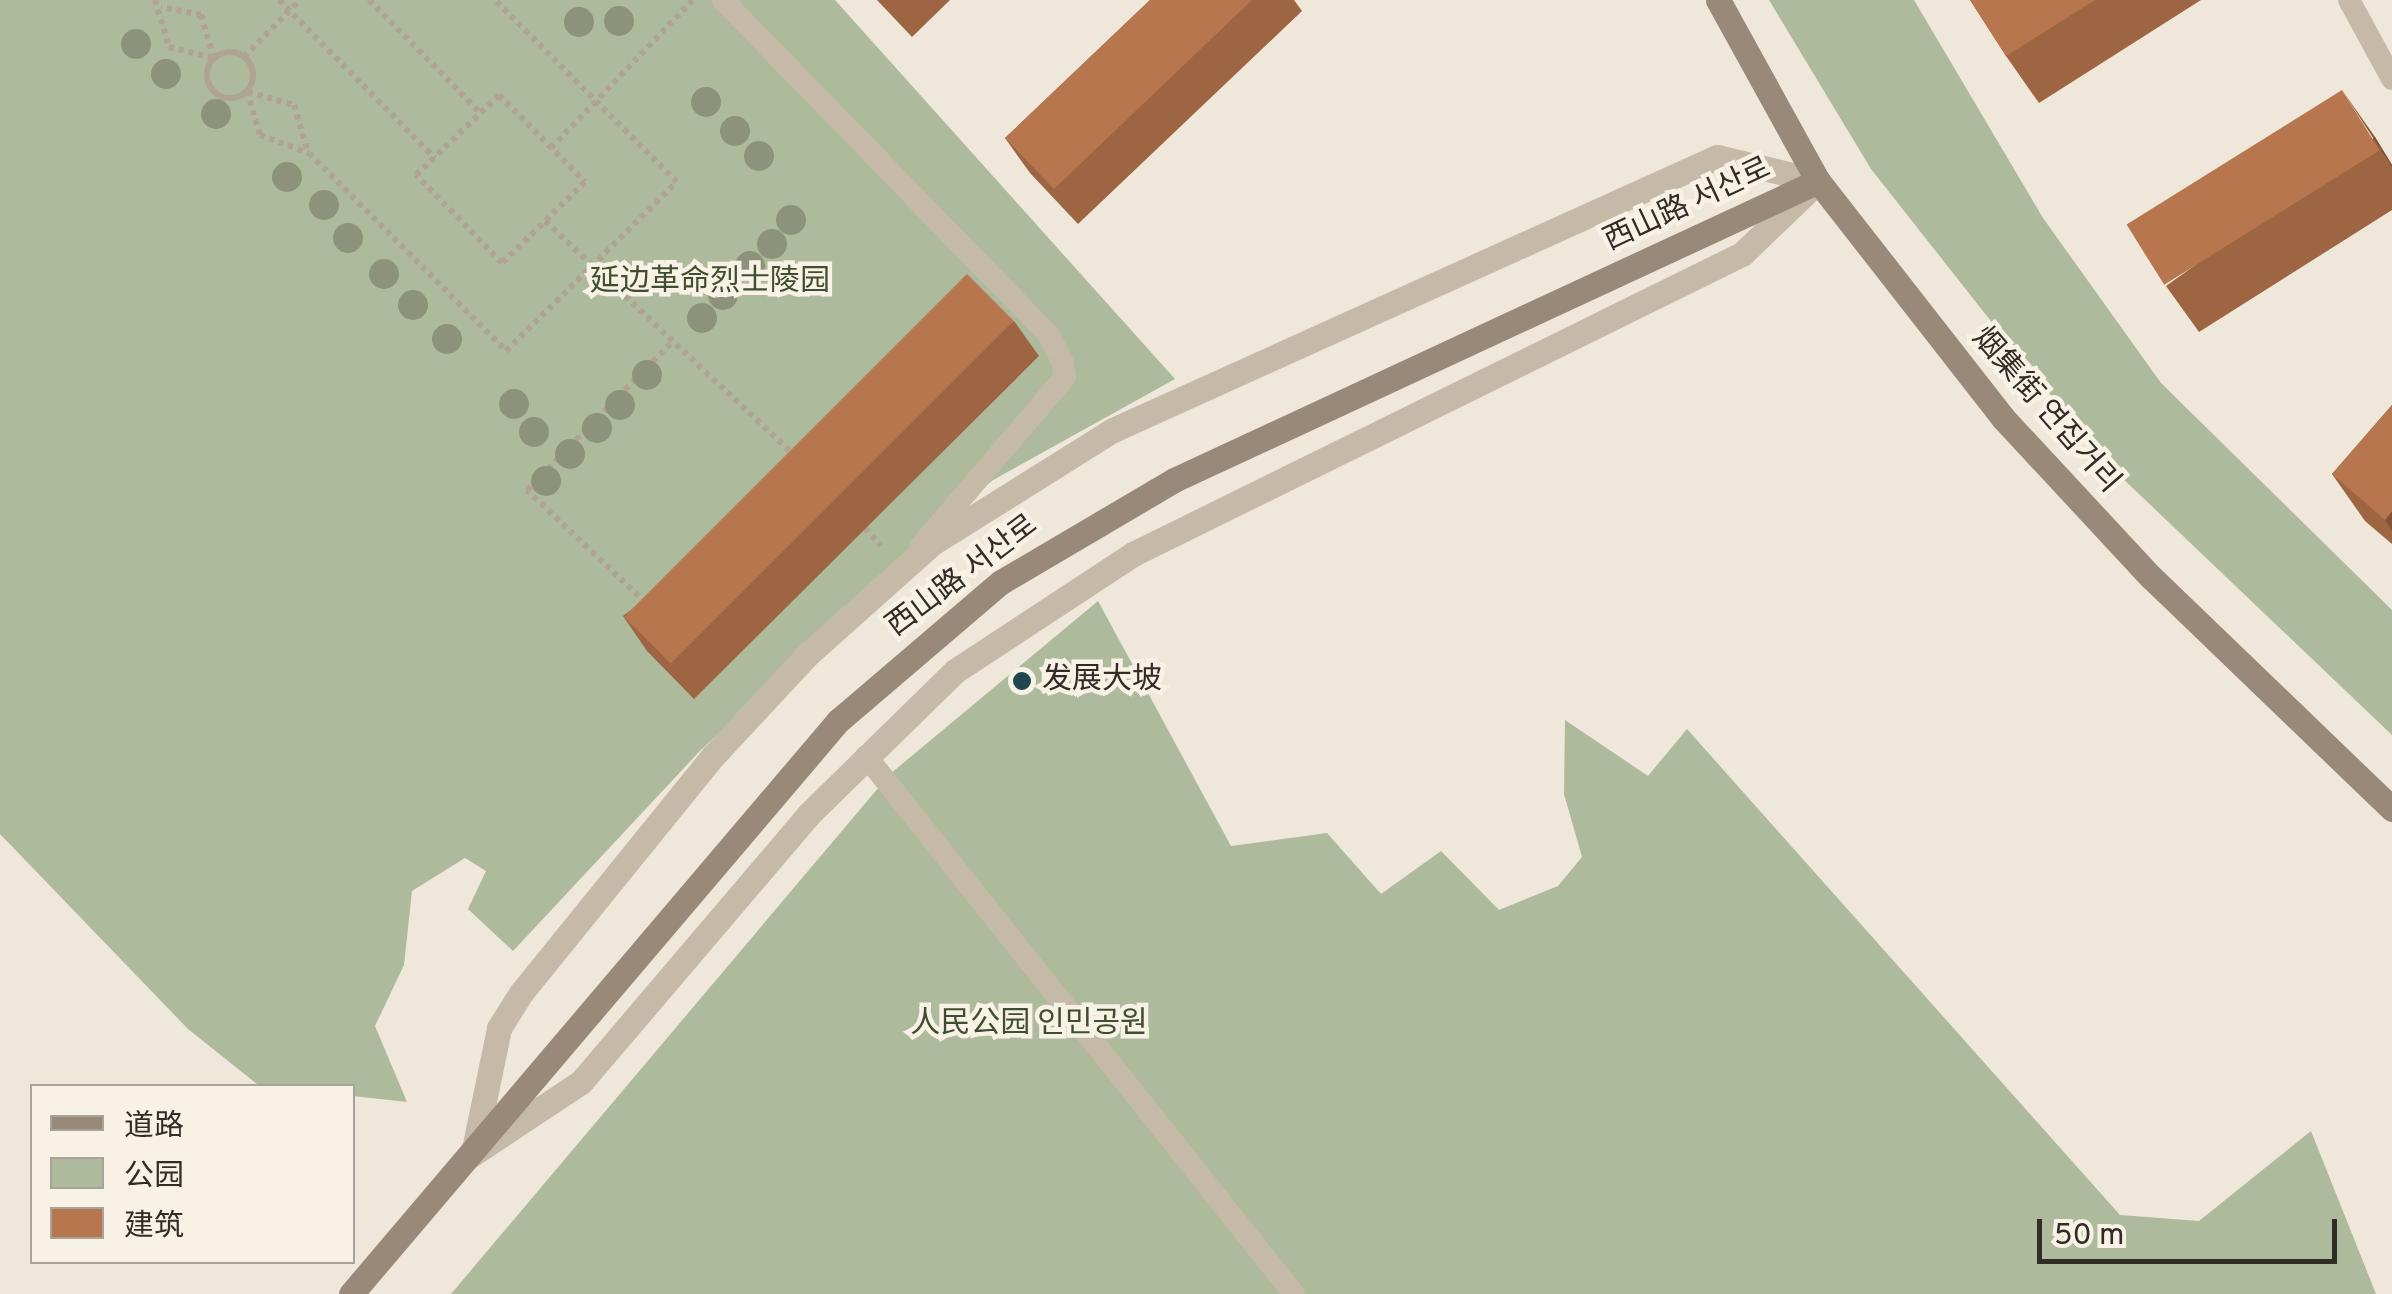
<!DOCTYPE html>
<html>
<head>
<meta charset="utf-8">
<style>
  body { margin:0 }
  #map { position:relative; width:2392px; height:1294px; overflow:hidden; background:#eee7da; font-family:Overpass,"Noto Sans SC","Noto Sans KR",sans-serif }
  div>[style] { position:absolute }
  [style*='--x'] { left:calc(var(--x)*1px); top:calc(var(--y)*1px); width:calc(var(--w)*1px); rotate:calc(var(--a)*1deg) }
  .green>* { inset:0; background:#adbb9c }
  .path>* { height:6px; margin-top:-3px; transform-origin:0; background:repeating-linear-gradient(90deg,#b0a392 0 5px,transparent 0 10px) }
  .path>.ring { margin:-3px; padding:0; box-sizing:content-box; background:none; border:6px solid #b0a392; border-radius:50% }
  .lane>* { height:22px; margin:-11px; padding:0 11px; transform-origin:11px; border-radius:11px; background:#c5b9a8 }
  .street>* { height:25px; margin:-12.5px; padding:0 12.5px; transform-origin:12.5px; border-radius:12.5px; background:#c5b9a8 }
  .secondary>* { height:25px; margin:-12.5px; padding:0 12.5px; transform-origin:12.5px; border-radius:12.5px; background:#988979 }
  .trees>* { width:30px; height:30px; margin:-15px; border-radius:50%; background:#8d937b }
  .wall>* { inset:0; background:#9e6543 }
  .shaded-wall>* { inset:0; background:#815337 }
  .building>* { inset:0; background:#b8764e; transform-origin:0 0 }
  .dots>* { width:28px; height:28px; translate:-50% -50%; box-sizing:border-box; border:5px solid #f7f1e6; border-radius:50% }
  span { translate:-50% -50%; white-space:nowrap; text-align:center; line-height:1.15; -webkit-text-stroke:9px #f7f1e6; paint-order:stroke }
  .street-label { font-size:30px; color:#322c27 }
  .park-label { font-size:30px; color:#3e4e2e }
  .poi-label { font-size:30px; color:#322c27 }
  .left { translate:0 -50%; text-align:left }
  .legend { position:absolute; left:30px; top:1084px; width:325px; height:180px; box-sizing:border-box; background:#f7f1e6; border:2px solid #a8a29a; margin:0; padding:12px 18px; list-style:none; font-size:30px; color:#322c27 }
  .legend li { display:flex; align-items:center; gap:20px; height:50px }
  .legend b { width:50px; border:2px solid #a8a29a }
  .scale { position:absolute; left:2037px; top:1219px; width:300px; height:45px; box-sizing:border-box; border:5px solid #322c27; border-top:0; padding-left:12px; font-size:30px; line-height:35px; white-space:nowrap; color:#322c27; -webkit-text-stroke:8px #f7f1e6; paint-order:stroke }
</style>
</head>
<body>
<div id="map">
  <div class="green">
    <i style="clip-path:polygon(0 0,835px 0,1175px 379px,993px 480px,923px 535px,698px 753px,513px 951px,468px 909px,486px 871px,465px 858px,412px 891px,404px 965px,375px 1026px,407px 1102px,353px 1096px,352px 1086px,257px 1084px,188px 1029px,0 834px)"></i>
    <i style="clip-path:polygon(1769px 0,1914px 0,2043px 218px,2161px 383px,2392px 610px,2392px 735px,2118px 474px,2031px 372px,1871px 169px)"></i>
    <i style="clip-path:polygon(1098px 601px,1231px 846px,1327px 833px,1381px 894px,1441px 851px,1499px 910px,1558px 886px,1582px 857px,1564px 794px,1565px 720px,1648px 776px,1687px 729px,2120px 1215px,2199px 1221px,2311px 1131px,2376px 1294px,451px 1294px,890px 774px)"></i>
  </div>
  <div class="path">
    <i style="--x:155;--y:0;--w:49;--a:73.4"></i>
    <i style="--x:169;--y:47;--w:46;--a:13.7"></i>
    <i style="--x:214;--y:58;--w:45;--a:-106.8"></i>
    <i style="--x:201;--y:15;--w:41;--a:-168.7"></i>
    <i style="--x:279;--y:0;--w:222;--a:45.4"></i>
    <i style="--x:369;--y:0;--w:159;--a:45.3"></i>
    <i class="ring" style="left:207px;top:52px;width:40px;height:40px"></i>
    <i style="--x:244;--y:57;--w:80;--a:-45.5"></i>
    <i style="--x:247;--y:91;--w:46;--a:73.5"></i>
    <i style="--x:260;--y:135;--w:52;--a:20.2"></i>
    <i style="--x:309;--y:153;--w:279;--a:45.1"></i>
    <i style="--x:506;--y:351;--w:240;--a:-44.7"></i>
    <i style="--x:677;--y:182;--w:257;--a:-135"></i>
    <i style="--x:248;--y:92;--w:48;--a:15.8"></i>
    <i style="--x:294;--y:105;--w:49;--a:73.4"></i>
    <i style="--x:499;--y:95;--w:122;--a:45.3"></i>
    <i style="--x:585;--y:182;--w:116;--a:135.7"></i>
    <i style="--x:502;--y:263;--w:123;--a:-134.3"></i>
    <i style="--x:416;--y:175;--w:115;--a:-43.9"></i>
    <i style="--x:551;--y:148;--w:204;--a:-46.2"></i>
    <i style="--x:545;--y:221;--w:343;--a:43.2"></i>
    <i style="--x:865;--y:528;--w:24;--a:48"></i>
    <i style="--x:646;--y:603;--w:164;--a:-136.5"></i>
    <i style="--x:527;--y:490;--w:209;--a:-45.6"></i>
  </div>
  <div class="lane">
    <i style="--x:723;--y:0;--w:467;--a:45.8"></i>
    <i style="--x:1049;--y:335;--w:31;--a:63"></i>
    <i style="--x:1063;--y:363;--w:14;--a:82"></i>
    <i style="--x:1065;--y:377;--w:223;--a:130.5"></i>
    <i style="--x:2349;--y:0;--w:90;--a:61.4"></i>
    <i style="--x:866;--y:756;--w:687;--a:51.5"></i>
  </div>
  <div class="street">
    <i style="--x:477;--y:1151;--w:125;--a:-33.6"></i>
    <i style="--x:581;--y:1082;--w:352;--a:-49.6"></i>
    <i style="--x:809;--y:814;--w:204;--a:-44.4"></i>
    <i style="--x:955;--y:671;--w:213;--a:-33.3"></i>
    <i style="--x:1133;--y:554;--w:679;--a:-26.23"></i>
    <i style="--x:1742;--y:254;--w:101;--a:-43.8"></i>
    <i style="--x:473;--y:1154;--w:129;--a:-78.3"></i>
    <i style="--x:499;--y:1028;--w:41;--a:-57.8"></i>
    <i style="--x:521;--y:993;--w:306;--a:-51"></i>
    <i style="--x:714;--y:755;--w:137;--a:-47.1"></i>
    <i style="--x:807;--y:655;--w:166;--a:-41.8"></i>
    <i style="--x:931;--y:544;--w:215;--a:-32.1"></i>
    <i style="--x:1113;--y:430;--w:663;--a:-24.32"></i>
    <i style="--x:1717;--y:157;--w:104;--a:13.4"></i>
  </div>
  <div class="secondary">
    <i style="--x:1718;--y:0;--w:207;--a:61.1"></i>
    <i style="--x:1818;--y:181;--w:301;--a:52"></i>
    <i style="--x:2003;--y:418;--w:217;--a:47.1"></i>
    <i style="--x:2151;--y:577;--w:335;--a:43.9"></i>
    <i style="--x:351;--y:1294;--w:752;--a:-49.64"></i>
    <i style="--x:838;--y:721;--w:214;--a:-40.5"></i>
    <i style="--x:1001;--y:582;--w:201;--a:-30.5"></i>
    <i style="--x:1174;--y:480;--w:710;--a:-24.9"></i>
  </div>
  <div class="trees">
    <i style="left:619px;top:21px"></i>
    <i style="left:579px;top:22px"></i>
    <i style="left:136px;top:44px"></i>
    <i style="left:166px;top:74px"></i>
    <i style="left:706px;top:102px"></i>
    <i style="left:216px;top:114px"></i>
    <i style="left:735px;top:131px"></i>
    <i style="left:759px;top:156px"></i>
    <i style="left:287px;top:177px"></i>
    <i style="left:324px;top:205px"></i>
    <i style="left:791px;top:220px"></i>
    <i style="left:348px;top:238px"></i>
    <i style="left:772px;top:244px"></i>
    <i style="left:750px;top:266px"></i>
    <i style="left:384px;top:274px"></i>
    <i style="left:723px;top:295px"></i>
    <i style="left:413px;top:305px"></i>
    <i style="left:702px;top:318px"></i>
    <i style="left:447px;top:339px"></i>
    <i style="left:647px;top:375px"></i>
    <i style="left:514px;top:404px"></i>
    <i style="left:620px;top:405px"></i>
    <i style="left:597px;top:428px"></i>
    <i style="left:534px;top:432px"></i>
    <i style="left:570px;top:454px"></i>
    <i style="left:546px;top:481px"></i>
  </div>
  <div class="wall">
    <i style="clip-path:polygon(877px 0,950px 0,912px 37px)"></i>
    <i style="clip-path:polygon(1150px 0,1294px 0,1302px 11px,1078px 224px,1030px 173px,1005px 138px)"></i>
    <i style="clip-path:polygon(1970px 0,2201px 0,2039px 103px,2006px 56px)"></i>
    <i style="clip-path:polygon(2375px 137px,2392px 165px,2392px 210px,2199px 332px,2166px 286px)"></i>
    <i style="clip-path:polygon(1014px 321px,1039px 356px,694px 699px,647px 651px,623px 616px)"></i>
    <i style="clip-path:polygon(2392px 405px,2392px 544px,2365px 521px,2332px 474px)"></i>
  </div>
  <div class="shaded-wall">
    <i style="clip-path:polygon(2342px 90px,2375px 137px,2392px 165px,2392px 167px)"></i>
    <i style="clip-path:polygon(2392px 511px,2392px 530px,2385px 520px)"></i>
  </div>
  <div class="building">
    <i style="clip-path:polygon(1150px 0,1252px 0,1054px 189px,1005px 138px)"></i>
    <i style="clip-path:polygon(1970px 0,2095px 0,2006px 56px)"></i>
    <i style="left:2342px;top:90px;width:71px;height:254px;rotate:58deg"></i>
    <i style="left:967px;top:274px;width:66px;height:485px;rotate:45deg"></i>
    <i style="clip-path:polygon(2392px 405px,2392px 511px,2385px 520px,2332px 474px)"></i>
  </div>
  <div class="dots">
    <i style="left:1022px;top:681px;background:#21464f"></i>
  </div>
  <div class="street-label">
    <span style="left:1688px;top:206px;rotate:-25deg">西山路 서산로</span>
    <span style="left:2045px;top:411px;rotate:49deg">烟集街 연집거리</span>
    <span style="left:963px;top:577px;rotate:-37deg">西山路 서산로</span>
  </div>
  <div class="park-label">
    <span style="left:710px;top:283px">延边革命烈士陵园</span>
    <span style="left:1029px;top:1025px">人民公园 인민공원</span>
  </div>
  <div class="poi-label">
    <span class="left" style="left:1042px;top:681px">发展大坡</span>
  </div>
  <ul class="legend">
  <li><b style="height:12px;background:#988979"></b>道路</li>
  <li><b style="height:28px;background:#adbb9c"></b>公园</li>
  <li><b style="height:28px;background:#b8764e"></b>建筑</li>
  </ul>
  <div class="scale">50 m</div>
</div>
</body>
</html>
